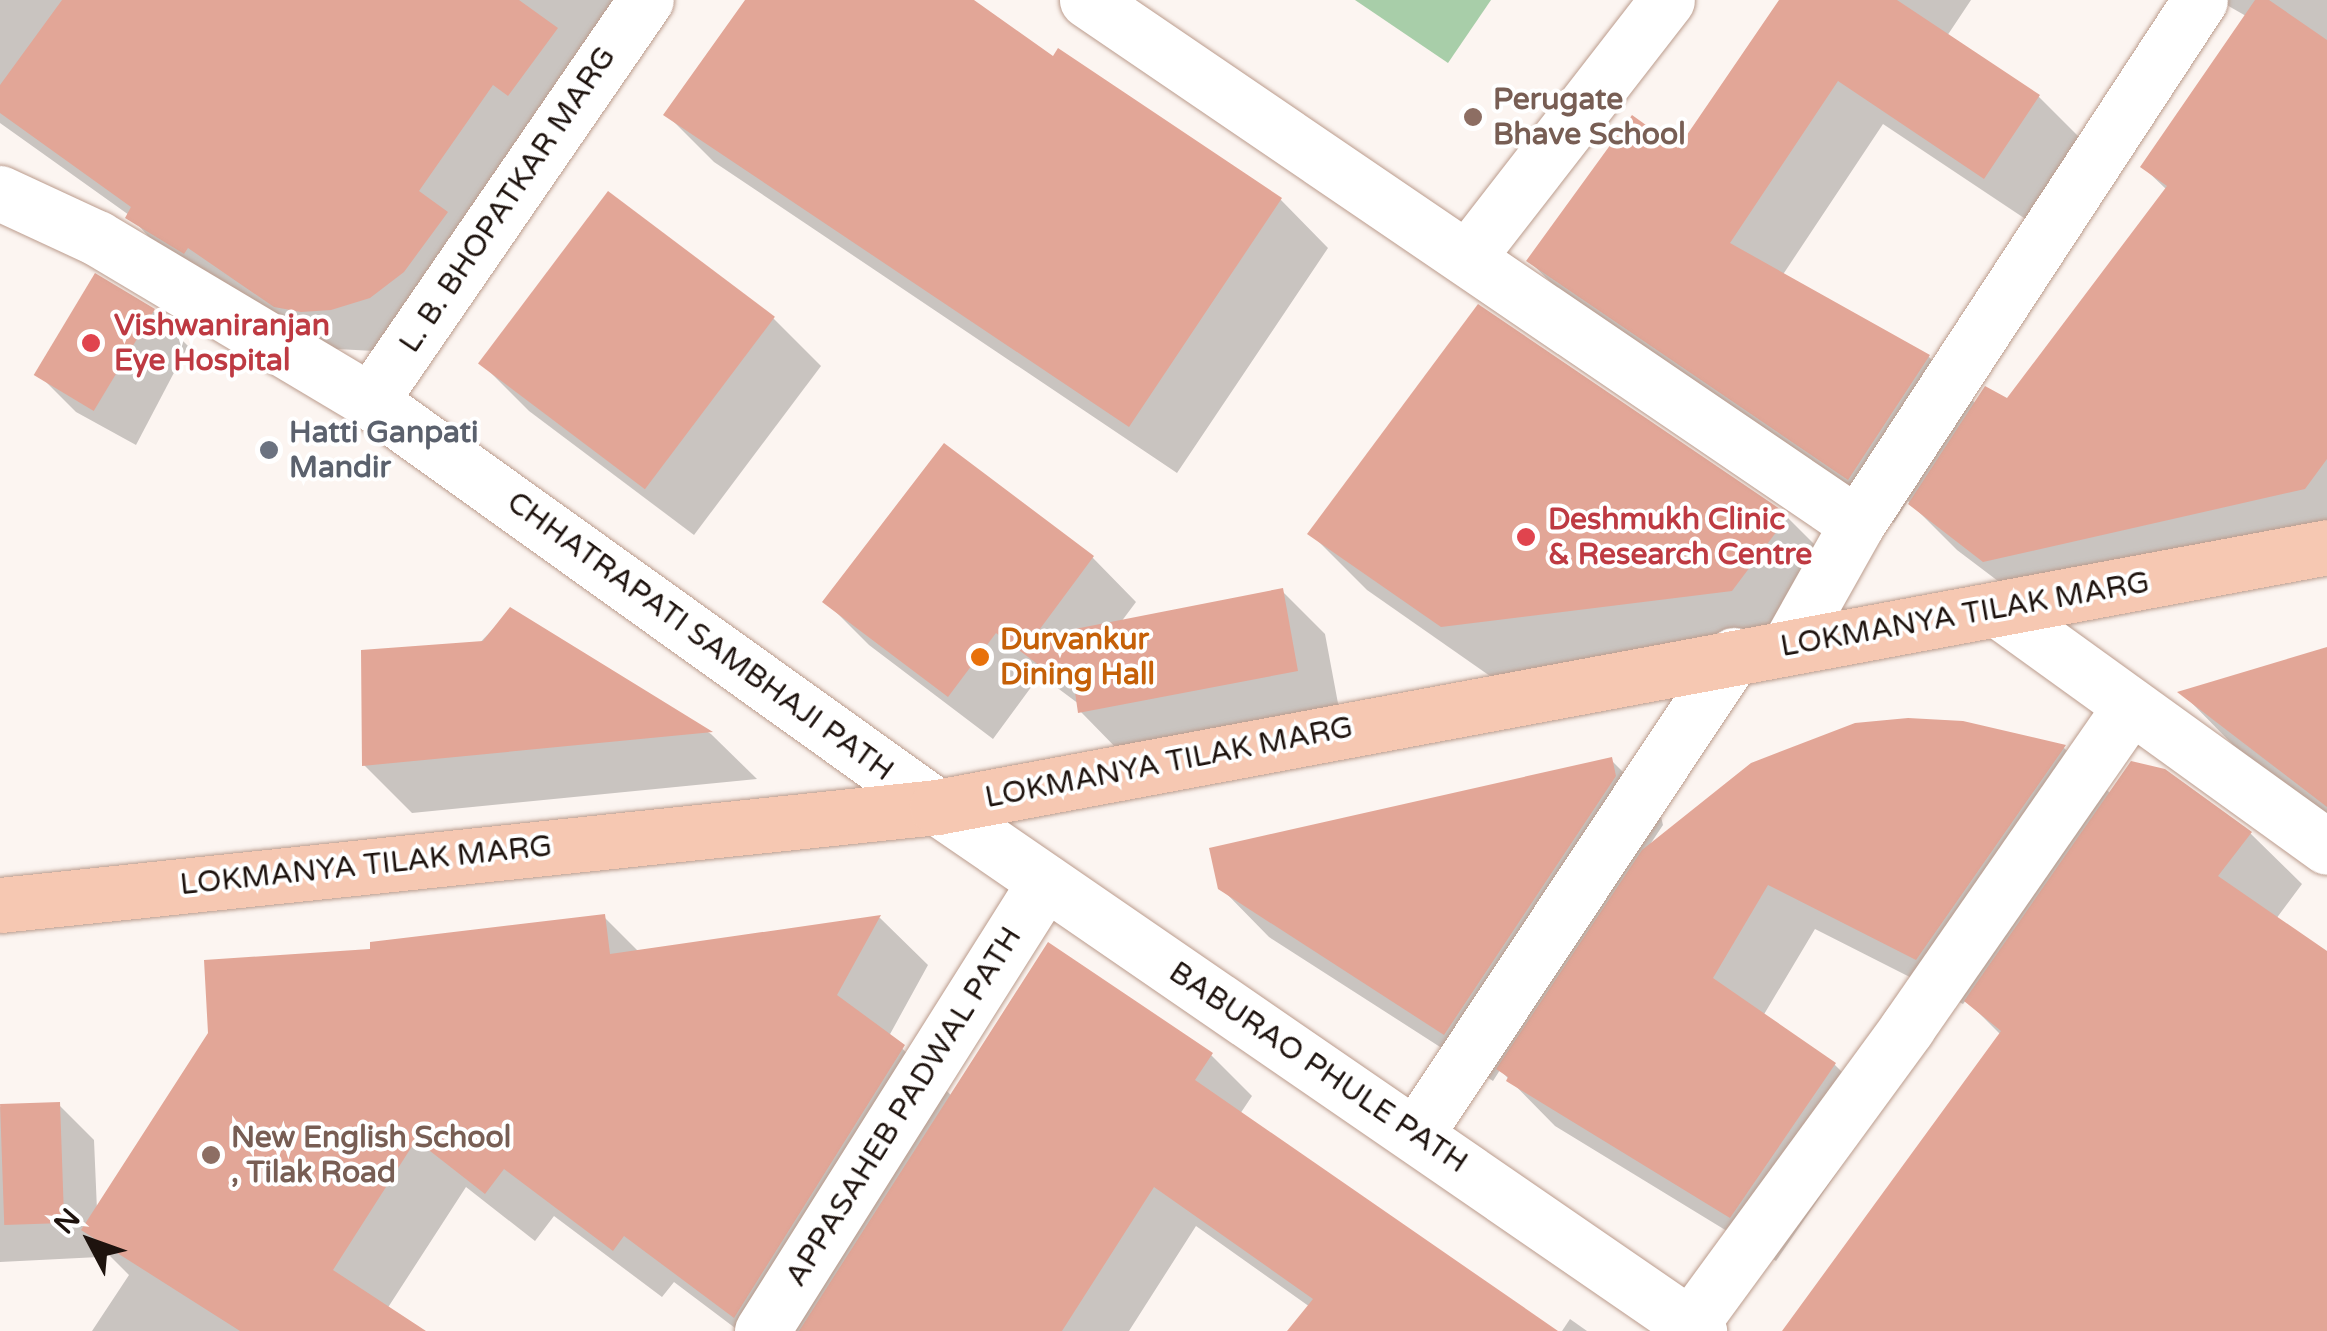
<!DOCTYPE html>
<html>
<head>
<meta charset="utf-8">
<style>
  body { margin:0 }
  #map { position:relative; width:2327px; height:1331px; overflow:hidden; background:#fcf5f1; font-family:"Varela Round",sans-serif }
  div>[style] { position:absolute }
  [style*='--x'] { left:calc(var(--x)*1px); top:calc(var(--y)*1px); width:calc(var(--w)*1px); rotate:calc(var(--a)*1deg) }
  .green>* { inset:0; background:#a8cea9 }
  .shadow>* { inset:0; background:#0003 }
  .building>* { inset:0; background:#e2a697; transform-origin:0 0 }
  .roads { filter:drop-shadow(0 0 2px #bb9c8d) drop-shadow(0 0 2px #bb9c8d) }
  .minor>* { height:55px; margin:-27.5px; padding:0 27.5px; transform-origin:27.5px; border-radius:27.5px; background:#fff }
  .major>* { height:55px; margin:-27.5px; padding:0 27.5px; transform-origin:27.5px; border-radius:27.5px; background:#f6c8b2 }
  .dots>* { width:28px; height:28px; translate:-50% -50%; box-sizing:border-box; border:5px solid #fff; border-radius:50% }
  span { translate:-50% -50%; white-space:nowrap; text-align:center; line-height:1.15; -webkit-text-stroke:8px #fff; paint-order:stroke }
  .education-label { font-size:30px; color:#785e54; font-weight:700 }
  .left { translate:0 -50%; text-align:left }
  .street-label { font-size:30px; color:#1e130e }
  .health-label { font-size:30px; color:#be3a42; font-weight:700 }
  .worship-label { font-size:30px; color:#5b616d; font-weight:700 }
  .food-label { font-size:30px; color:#c56008; font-weight:700 }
  .north { position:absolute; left:40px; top:1191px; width:100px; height:100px; -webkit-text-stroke:8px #fff; paint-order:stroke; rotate:311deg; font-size:28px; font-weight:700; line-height:40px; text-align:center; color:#1e130e }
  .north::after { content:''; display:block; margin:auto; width:35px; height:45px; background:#1e130e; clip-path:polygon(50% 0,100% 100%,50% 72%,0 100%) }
</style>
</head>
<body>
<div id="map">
  <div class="green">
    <i style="clip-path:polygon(1355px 0,1491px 0,1448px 63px)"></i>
  </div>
  <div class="shadow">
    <i style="clip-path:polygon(0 0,624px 0,374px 351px,318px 348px,170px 260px,129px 215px,0 123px)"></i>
    <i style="clip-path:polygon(749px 0,969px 0,1053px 60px,1281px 200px,1328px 248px,1177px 473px,714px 162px,667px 115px)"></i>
    <i style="clip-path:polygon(1782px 0,1971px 0,1947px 36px,2039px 97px,2084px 142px,2030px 222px,1883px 124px,1782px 276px,1929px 357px,1976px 404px,2008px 401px,2167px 190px,2143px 167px,2246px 16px,2218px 0,2327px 0,2327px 540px,2031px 606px,1957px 550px,1908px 501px,1894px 523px,1574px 305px,1529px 261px,1679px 151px)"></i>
    <i style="clip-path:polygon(153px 311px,188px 346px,136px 445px,76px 412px,41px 377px)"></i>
    <i style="clip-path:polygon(773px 318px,821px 366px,694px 535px,529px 411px,481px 363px)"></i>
    <i style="clip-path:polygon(944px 447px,1093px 558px,1136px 602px,1121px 622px,1282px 591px,1325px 634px,1340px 714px,1124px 756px,1081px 712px,1079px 704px,1040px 675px,993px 739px,869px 645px,826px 602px)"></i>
    <i style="clip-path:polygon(1787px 517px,1844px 574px,1789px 647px,1500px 683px,1367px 590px,1310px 533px)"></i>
    <i style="clip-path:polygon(511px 610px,711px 734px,757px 779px,412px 813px,364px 765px)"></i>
    <i style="clip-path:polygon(2327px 650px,2327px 818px,2237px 749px,2182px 693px)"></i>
    <i style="clip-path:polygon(1962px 724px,2064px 748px,2111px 794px,2164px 771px,2251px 834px,2302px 884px,2276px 919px,2327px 954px,2327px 1331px,1802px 1331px,2001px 1035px,1966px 1000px,1963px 1004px,1815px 929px,1763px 1016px,1835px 1065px,1880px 1110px,1776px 1261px,1555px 1126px,1500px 1070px,1493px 1081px,1269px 937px,1221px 888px,1611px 760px,1659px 808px,1663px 825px,1649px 846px)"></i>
    <i style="clip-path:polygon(604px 917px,640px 953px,880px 918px,928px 965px,889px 1036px,952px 1096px,1211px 1055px,1252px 1096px,1240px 1114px,1553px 1331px,1291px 1331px,1310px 1307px,1196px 1226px,1129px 1331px,739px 1331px,674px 1282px,662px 1297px,554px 1216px,535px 1241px,466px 1187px,387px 1309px,421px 1331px,92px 1331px,129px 1275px,99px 1245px,99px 1257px,0 1262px,0 1107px,59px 1105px,94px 1140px,97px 1210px,373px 951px)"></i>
    <i style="clip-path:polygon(1570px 1319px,1587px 1331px,1562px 1331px)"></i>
  </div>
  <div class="building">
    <i style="clip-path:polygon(62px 0,519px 0,558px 28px,508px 96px,493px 85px,419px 191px,448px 212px,404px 272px,370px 298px,331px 310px,301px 312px,274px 307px,188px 248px,184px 254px,125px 218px,131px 207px,0 113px,0 85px)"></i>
    <i style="clip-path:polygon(745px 0,974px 0,1053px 56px,1058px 48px,1282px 198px,1129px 427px,663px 115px)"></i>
    <i style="clip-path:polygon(1779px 0,1897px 0,2040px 95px,1984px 179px,1838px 81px,1730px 243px,1930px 355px,1848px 480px,1526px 261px,1632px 115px,1678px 148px)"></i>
    <i style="clip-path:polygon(2255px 0,2269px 0,2327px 40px,2327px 459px,2305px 489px,1983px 562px,1908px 504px,1985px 386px,2007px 398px,2167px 186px,2140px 167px)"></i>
    <i style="left:608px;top:191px;width:209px;height:216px;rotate:37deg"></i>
    <i style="left:95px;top:273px;width:70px;height:119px;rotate:31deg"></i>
    <i style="clip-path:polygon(1478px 304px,1789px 515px,1732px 591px,1441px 627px,1307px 534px)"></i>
    <i style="clip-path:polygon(944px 443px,1094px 556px,1034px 637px,1283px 588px,1298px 671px,1078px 713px,1075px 692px,996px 633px,948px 697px,822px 602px)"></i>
    <i style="clip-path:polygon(510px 607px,713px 732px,362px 766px,361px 650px,483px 641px)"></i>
    <i style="clip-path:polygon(2327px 647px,2327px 807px,2177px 692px)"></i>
    <i style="clip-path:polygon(1908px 718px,1963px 721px,2066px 745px,1916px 960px,1768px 885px,1713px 978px,1836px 1063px,1730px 1218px,1506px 1081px,1508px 1077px,1496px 1069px,1642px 850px,1751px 763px,1855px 723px)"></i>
    <i style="clip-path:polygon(1612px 757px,1616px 776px,1444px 1035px,1218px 889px,1209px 848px)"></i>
    <i style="clip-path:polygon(2131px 761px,2165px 769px,2252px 832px,2218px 876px,2327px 951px,2327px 1331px,1782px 1331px,2001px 1031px,1964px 1001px)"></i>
    <i style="clip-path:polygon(605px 914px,610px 954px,881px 915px,837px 995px,905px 1045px,734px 1318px,624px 1236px,613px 1251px,504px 1169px,485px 1194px,416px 1140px,333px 1270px,426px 1331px,240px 1331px,81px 1230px,208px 1033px,204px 960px,370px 949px,370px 942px)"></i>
    <i style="clip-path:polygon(1048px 942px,1213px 1053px,1195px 1080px,1558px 1331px,1287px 1331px,1313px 1299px,1154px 1187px,1062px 1331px,799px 1331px)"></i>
    <i style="left:60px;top:1102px;width:121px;height:60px;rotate:88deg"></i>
  </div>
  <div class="roads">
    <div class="minor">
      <i style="--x:1087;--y:0;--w:931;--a:34.24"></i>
      <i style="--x:0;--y:193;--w:107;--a:24.9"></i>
      <i style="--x:97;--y:238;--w:318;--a:30.8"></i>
      <i style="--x:370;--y:401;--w:697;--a:35.6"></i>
      <i style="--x:937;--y:807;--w:925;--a:34.51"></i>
      <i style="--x:1467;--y:258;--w:326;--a:-52.2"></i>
      <i style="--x:370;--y:401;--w:487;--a:-55.5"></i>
      <i style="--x:2000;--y:611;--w:403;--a:35.8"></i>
      <i style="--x:1788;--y:647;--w:141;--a:-60.7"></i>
      <i style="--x:1857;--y:524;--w:626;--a:-56.79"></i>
      <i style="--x:1416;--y:1134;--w:575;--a:-56.42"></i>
      <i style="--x:1690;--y:1325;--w:368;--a:-53.8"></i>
      <i style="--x:1907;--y:1028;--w:392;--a:-55.2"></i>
      <i style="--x:762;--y:1331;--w:531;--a:-57.78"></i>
    </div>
    <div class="major">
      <i style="--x:0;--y:905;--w:942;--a:-5.97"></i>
      <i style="--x:937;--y:807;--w:1414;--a:-10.59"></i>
    </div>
  </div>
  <div class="dots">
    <i style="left:1473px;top:117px;background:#8d6e63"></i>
    <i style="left:91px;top:343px;background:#e0444e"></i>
    <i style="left:269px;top:450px;background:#6b7280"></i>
    <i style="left:1526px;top:537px;background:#e0444e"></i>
    <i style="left:980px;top:657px;background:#e8710a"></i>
    <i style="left:211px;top:1155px;background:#8d6e63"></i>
  </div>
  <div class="education-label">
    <span class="left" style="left:1493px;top:117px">Perugate<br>Bhave School</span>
    <span class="left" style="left:231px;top:1155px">New English School<br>, Tilak Road</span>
  </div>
  <div class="street-label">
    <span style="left:508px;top:200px;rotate:-56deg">L. B. BHOPATKAR MARG</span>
    <span style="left:1965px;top:615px;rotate:-10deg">LOKMANYA TILAK MARG</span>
    <span style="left:700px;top:637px;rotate:36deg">CHHATRAPATI SAMBHAJI PATH</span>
    <span style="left:1169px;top:763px;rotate:-11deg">LOKMANYA TILAK MARG</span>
    <span style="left:366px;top:866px;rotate:-6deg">LOKMANYA TILAK MARG</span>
    <span style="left:1318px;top:1068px;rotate:34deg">BABURAO PHULE PATH</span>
    <span style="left:904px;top:1107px;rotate:-58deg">APPASAHEB PADWAL PATH</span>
  </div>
  <div class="health-label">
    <span class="left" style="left:114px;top:343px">Vishwaniranjan<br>Eye Hospital</span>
    <span class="left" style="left:1548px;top:537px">Deshmukh Clinic<br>&amp; Research Centre</span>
  </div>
  <div class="worship-label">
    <span class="left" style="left:289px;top:450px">Hatti Ganpati<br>Mandir</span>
  </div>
  <div class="food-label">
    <span class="left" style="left:1000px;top:657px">Durvankur<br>Dining Hall</span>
  </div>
  <div class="north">N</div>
</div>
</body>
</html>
